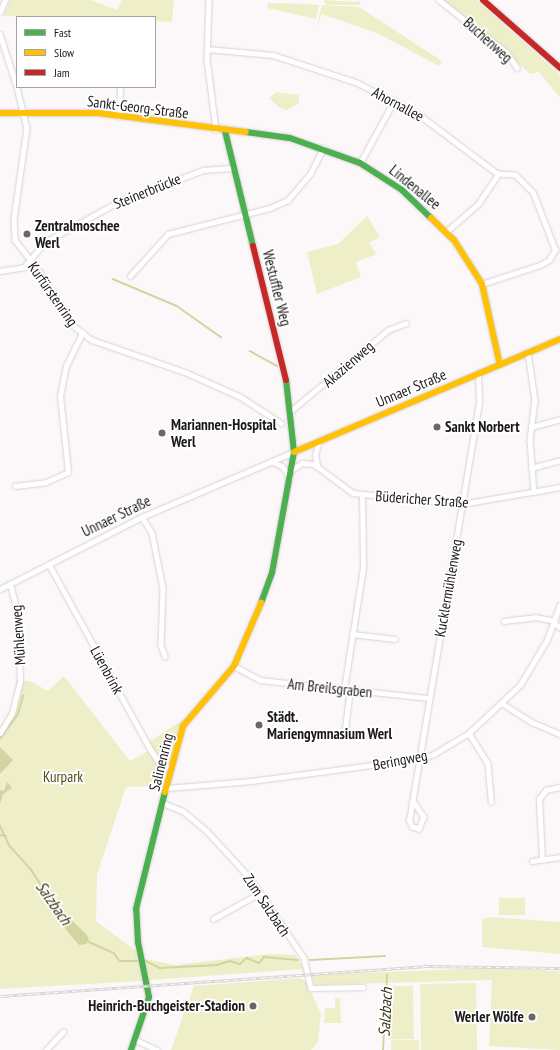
<!DOCTYPE html>
<html>
<head>
<meta charset="utf-8">
<style>
  body { margin:0 }
  #map { position:relative; width:560px; height:1050px; overflow:hidden; background:#fcf8fa; font-family:"PT Sans Narrow",sans-serif }
  div>[style] { position:absolute }
  [style*='--x'] { left:calc(var(--x)*1px); top:calc(var(--y)*1px); width:calc(var(--w)*1px); rotate:calc(var(--a)*1deg) }
  .green>* { inset:0; background:#eeefc9; transform-origin:0 0 }
  .water>* { inset:0; background:#d2d4a1 }
  .stream>* { height:1.5px; margin:-0.75px; padding:0 0.75px; transform-origin:0.75px; border-radius:0.75px; background:#d2d4a1 }
  .roads { filter:drop-shadow(0 0 1px #d6d2d4) drop-shadow(0 0 1px #d6d2d4) }
  .street>* { height:4.5px; margin:-2.25px; padding:0 2.25px; transform-origin:2.25px; border-radius:2.25px; background:#fffefe }
  .fast>* { height:6px; margin:-3px; padding:0 3px; transform-origin:3px; border-radius:3px; background:#4caf50 }
  .slow>* { height:6px; margin:-3px; padding:0 3px; transform-origin:3px; border-radius:3px; background:#ffc107 }
  .jam>* { height:6px; margin:-3px; padding:0 3px; transform-origin:3px; border-radius:3px; background:#c62828 }
  .rail>* { height:3px; margin-top:-1.5px; transform-origin:0; background:repeating-linear-gradient(90deg,#fff 0 4.5px,#d7d6d6 0 9px); box-sizing:border-box; border-block:1px solid #d7d6d6 }
  .dots>* { width:11px; height:11px; translate:-50% -50%; box-sizing:border-box; border:2px solid #fff; border-radius:50% }
  span { translate:-50% -50%; white-space:nowrap; text-align:center; line-height:1.15; -webkit-text-stroke:3.5px #fff; paint-order:stroke }
  .street-label { font-size:15px; color:#1b181a }
  .poi-label { font-size:15px; color:#1b181a; font-weight:700 }
  .left { translate:0 -50%; text-align:left }
  .right { translate:-100% -50%; text-align:right }
  .park-label { font-size:15px; color:#4b4e16 }
  .water-label { font-size:16px; color:#323313; font-style:italic }
  .legend { position:absolute; left:16px; top:16px; width:140px; height:72px; box-sizing:border-box; background:#fff; border:1px solid #a4a3a3; margin:0; padding:5px 7px; list-style:none; font-size:12px; color:#1b181a }
  .legend li { display:flex; align-items:center; gap:8px; height:20px }
  .legend b { width:20px; border:1px solid #a4a3a3 }
</style>
</head>
<body>
<div id="map">
  <div class="green">
    <i style="clip-path:polygon(10px 0,91px 0,117px 10px,122px 0,174px 0,172px 22px,155px 21px,155px 17px,3px 16px)"></i>
    <i style="clip-path:polygon(324px 0,356px 2px,361px 0,359px 5px,331px 5px,325px 4px)"></i>
    <i style="clip-path:polygon(439px 0,476px 0,560px 75px,560px 98px,539px 72px,530px 74px,476px 25px)"></i>
    <i style="clip-path:polygon(268px 3px,309px 4px,319px 5px,316px 19px,267px 8px)"></i>
    <i style="clip-path:polygon(322px 5px,359px 7px,442px 61px,439px 66px,379px 34px,322px 14px,316px 28px)"></i>
    <i style="clip-path:polygon(276px 92px,299px 95px,299px 103px,287px 110px,280px 108px,269px 98px)"></i>
    <i style="clip-path:polygon(367px 216px,380px 237px,369px 243px,377px 254px,356px 262px,361px 277px,317px 294px,307px 252px,338px 244px)"></i>
    <i style="clip-path:polygon(64px 676px,130px 761px,148px 751px,159px 767px,167px 771px,164px 786px,126px 787px,97px 875px,96px 921px,136px 951px,142px 981px,0 989px,0 729px,16px 700px,16px 681px,30px 681px,48px 691px)"></i>
    <i style="clip-path:polygon(185px 718px,171px 762px,164px 764px,149px 742px)"></i>
    <i style="left:525px;top:898px;width:17px;height:26px;rotate:90deg"></i>
    <i style="clip-path:polygon(491px 917px,560px 922px,560px 954px,482px 947px,482px 919px)"></i>
    <i style="clip-path:polygon(268px 954px,295px 955px,305px 969px,150px 980px,145px 959px,176px 965px)"></i>
    <i style="clip-path:polygon(488px 968px,560px 971px,560px 1050px,489px 1046px,492px 980px,315px 985px,311px 975px)"></i>
    <i style="clip-path:polygon(300px 978px,307px 982px,321px 1014px,318px 1042px,311px 1050px,171px 1050px,194px 986px)"></i>
    <i style="left:476px;top:983px;width:67px;height:56px;rotate:89deg"></i>
    <i style="left:413px;top:986px;width:53px;height:26px;rotate:89deg"></i>
    <i style="clip-path:polygon(335px 998px,340px 998px,341px 1023px,324px 1023px,325px 1008px,335px 1008px)"></i>
    <i style="left:419px;top:1040px;width:10px;height:28px;rotate:90deg"></i>
  </div>
  <div class="water">
    <i style="clip-path:polygon(0 747px,13px 760px,0 774px)"></i>
    <i style="clip-path:polygon(7px 782px,12px 788px,3px 794px,0 804px,0 790px,4px 791px)"></i>
    <i style="clip-path:polygon(62px 911px,86px 934px,89px 939px,86px 944px,79px 945px,67px 931px,58px 916px)"></i>
  </div>
  <div class="stream">
    <i style="--x:113;--y:279;--w:69;--a:22.9"></i>
    <i style="--x:177;--y:306;--w:54;--a:35.2"></i>
    <i style="--x:250;--y:351;--w:31;--a:29"></i>
    <i style="--x:0;--y:739;--w:31;--a:-54"></i>
    <i style="--x:18;--y:714;--w:19;--a:-74"></i>
    <i style="--x:0;--y:825;--w:23;--a:65"></i>
    <i style="--x:10;--y:846;--w:31;--a:48"></i>
    <i style="--x:31;--y:869;--w:54;--a:57.2"></i>
    <i style="--x:0;--y:835;--w:6;--a:9"></i>
    <i style="--x:87;--y:941;--w:30;--a:24"></i>
    <i style="--x:114;--y:953;--w:10;--a:53"></i>
    <i style="--x:120;--y:961;--w:18;--a:0"></i>
    <i style="--x:310;--y:960;--w:75;--a:-3.1"></i>
    <i style="--x:146;--y:961;--w:16;--a:27"></i>
    <i style="--x:160;--y:968;--w:57;--a:-3"></i>
    <i style="--x:217;--y:965;--w:14;--a:-17"></i>
    <i style="--x:230;--y:961;--w:10;--a:17"></i>
    <i style="--x:240;--y:964;--w:9;--a:-41"></i>
    <i style="--x:247;--y:958;--w:13;--a:23"></i>
    <i style="--x:259;--y:963;--w:8;--a:-50"></i>
    <i style="--x:264;--y:957;--w:34;--a:5"></i>
    <i style="--x:383;--y:1050;--w:75;--a:-86.9"></i>
  </div>
  <div class="roads">
    <div class="street">
      <i style="--x:209;--y:0;--w:59;--a:91.9"></i>
      <i style="--x:207;--y:59;--w:71;--a:82.7"></i>
      <i style="--x:439;--y:0;--w:86;--a:37.9"></i>
      <i style="--x:507;--y:53;--w:18;--a:56"></i>
      <i style="--x:0;--y:12;--w:13;--a:-67"></i>
      <i style="--x:0;--y:34;--w:56;--a:72.2"></i>
      <i style="--x:207;--y:49;--w:66;--a:5.2"></i>
      <i style="--x:273;--y:55;--w:89;--a:18.2"></i>
      <i style="--x:358;--y:83;--w:71;--a:27.6"></i>
      <i style="--x:421;--y:116;--w:96;--a:37"></i>
      <i style="--x:17;--y:87;--w:42;--a:76.3"></i>
      <i style="--x:27;--y:128;--w:92;--a:98.1"></i>
      <i style="--x:14;--y:219;--w:21;--a:87"></i>
      <i style="--x:15;--y:240;--w:41;--a:52"></i>
      <i style="--x:40;--y:272;--w:59;--a:59.5"></i>
      <i style="--x:70;--y:323;--w:28;--a:38"></i>
      <i style="--x:92;--y:340;--w:98;--a:19"></i>
      <i style="--x:185;--y:372;--w:59;--a:24"></i>
      <i style="--x:239;--y:396;--w:50;--a:32.7"></i>
      <i style="--x:119;--y:117;--w:30;--a:-88"></i>
      <i style="--x:360;--y:163;--w:71;--a:-61.3"></i>
      <i style="--x:446;--y:232;--w:43;--a:-41.2"></i>
      <i style="--x:478;--y:204;--w:36;--a:-56"></i>
      <i style="--x:0;--y:271;--w:24;--a:-9"></i>
      <i style="--x:24;--y:267;--w:33;--a:-50"></i>
      <i style="--x:45;--y:242;--w:83;--a:-28.7"></i>
      <i style="--x:118;--y:202;--w:91;--a:-20.6"></i>
      <i style="--x:203;--y:170;--w:31;--a:-4"></i>
      <i style="--x:130;--y:276;--w:57;--a:-47.9"></i>
      <i style="--x:168;--y:234;--w:105;--a:-14.3"></i>
      <i style="--x:270;--y:208;--w:20;--a:-24"></i>
      <i style="--x:288;--y:200;--w:34;--a:-50"></i>
      <i style="--x:310;--y:174;--w:29;--a:-63"></i>
      <i style="--x:482;--y:284;--w:61;--a:-18.1"></i>
      <i style="--x:540;--y:265;--w:10;--a:-29"></i>
      <i style="--x:549;--y:260;--w:12;--a:-59"></i>
      <i style="--x:555;--y:250;--w:61;--a:-111.1"></i>
      <i style="--x:533;--y:193;--w:25;--a:-135"></i>
      <i style="--x:515;--y:175;--w:17;--a:-177"></i>
      <i style="--x:528;--y:353;--w:48;--a:81.5"></i>
      <i style="--x:535;--y:400;--w:40;--a:97.1"></i>
      <i style="--x:530;--y:440;--w:52;--a:85.6"></i>
      <i style="--x:292;--y:410;--w:125;--a:-39.8"></i>
      <i style="--x:388;--y:330;--w:19;--a:-21"></i>
      <i style="--x:531;--y:427;--w:30;--a:-15"></i>
      <i style="--x:273;--y:462;--w:10;--a:24"></i>
      <i style="--x:282;--y:466;--w:14;--a:54"></i>
      <i style="--x:317;--y:465;--w:10;--a:-101"></i>
      <i style="--x:315;--y:455;--w:15;--a:-74"></i>
      <i style="--x:531;--y:468;--w:30;--a:-15"></i>
      <i style="--x:293;--y:469;--w:11;--a:-34"></i>
      <i style="--x:302;--y:463;--w:12;--a:5"></i>
      <i style="--x:314;--y:464;--w:49;--a:36.6"></i>
      <i style="--x:353;--y:493;--w:110;--a:5.8"></i>
      <i style="--x:462;--y:504;--w:99;--a:-9.8"></i>
      <i style="--x:15;--y:486;--w:31;--a:-7"></i>
      <i style="--x:46;--y:482;--w:24;--a:-24"></i>
      <i style="--x:68;--y:472;--w:76;--a:-96"></i>
      <i style="--x:60;--y:396;--w:31;--a:-79"></i>
      <i style="--x:66;--y:366;--w:37;--a:-64"></i>
      <i style="--x:142;--y:517;--w:19;--a:58"></i>
      <i style="--x:152;--y:533;--w:56;--a:78.7"></i>
      <i style="--x:163;--y:588;--w:57;--a:92"></i>
      <i style="--x:161;--y:645;--w:12;--a:70"></i>
      <i style="--x:49;--y:564;--w:212;--a:61.3"></i>
      <i style="--x:151;--y:750;--w:17;--a:57"></i>
      <i style="--x:160;--y:764;--w:12;--a:20"></i>
      <i style="--x:0;--y:589;--w:159;--a:-26.9"></i>
      <i style="--x:142;--y:517;--w:165;--a:-23.2"></i>
      <i style="--x:504;--y:621;--w:31;--a:-7"></i>
      <i style="--x:535;--y:617;--w:20;--a:11"></i>
      <i style="--x:555;--y:624;--w:6;--a:31"></i>
      <i style="--x:352;--y:634;--w:43;--a:6.6"></i>
      <i style="--x:234;--y:666;--w:30;--a:28"></i>
      <i style="--x:260;--y:680;--w:170;--a:6.1"></i>
      <i style="--x:344;--y:689;--w:123;--a:-81.1"></i>
      <i style="--x:363;--y:567;--w:72;--a:-90.8"></i>
      <i style="--x:503;--y:704;--w:36;--a:32"></i>
      <i style="--x:534;--y:723;--w:28;--a:23"></i>
      <i style="--x:0;--y:733;--w:23;--a:-59"></i>
      <i style="--x:12;--y:713;--w:33;--a:-76"></i>
      <i style="--x:20;--y:681;--w:65;--a:-91.8"></i>
      <i style="--x:18;--y:616;--w:33;--a:-104"></i>
      <i style="--x:469;--y:733;--w:36;--a:58"></i>
      <i style="--x:488;--y:764;--w:38;--a:85"></i>
      <i style="--x:310;--y:735;--w:34;--a:2"></i>
      <i style="--x:344;--y:736;--w:46;--a:-82.6"></i>
      <i style="--x:167;--y:788;--w:84;--a:-4.8"></i>
      <i style="--x:251;--y:781;--w:169;--a:-7.5"></i>
      <i style="--x:419;--y:759;--w:16;--a:-18"></i>
      <i style="--x:434;--y:754;--w:41;--a:-31"></i>
      <i style="--x:469;--y:733;--w:70;--a:-43.3"></i>
      <i style="--x:520;--y:685;--w:52;--a:-59"></i>
      <i style="--x:547;--y:640;--w:37;--a:-70"></i>
      <i style="--x:413;--y:801;--w:19;--a:55"></i>
      <i style="--x:424;--y:817;--w:13;--a:113"></i>
      <i style="--x:419;--y:829;--w:7;--a:-164"></i>
      <i style="--x:412;--y:827;--w:7;--a:-117"></i>
      <i style="--x:409;--y:821;--w:426;--a:-80.5"></i>
      <i style="--x:479;--y:401;--w:27;--a:-92"></i>
      <i style="--x:163;--y:803;--w:22;--a:22"></i>
      <i style="--x:183;--y:811;--w:31;--a:40"></i>
      <i style="--x:207;--y:831;--w:64;--a:47.5"></i>
      <i style="--x:250;--y:878;--w:97;--a:56"></i>
      <i style="--x:304;--y:958;--w:31;--a:77"></i>
      <i style="--x:311;--y:988;--w:52;--a:-1.1"></i>
      <i style="--x:542;--y:860;--w:61;--a:-92.8"></i>
      <i style="--x:539;--y:799;--w:11;--a:-52"></i>
      <i style="--x:546;--y:790;--w:14;--a:-12"></i>
      <i style="--x:532;--y:861;--w:28;--a:-8"></i>
      <i style="--x:213;--y:919;--w:54;--a:-29"></i>
      <i style="--x:136;--y:1040;--w:23;--a:25"></i>
      <i style="--x:46;--y:1050;--w:25;--a:-47"></i>
    </div>
    <div class="fast">
      <i style="--x:225;--y:131;--w:118;--a:76.3"></i>
      <i style="--x:246;--y:132;--w:44;--a:7.8"></i>
      <i style="--x:290;--y:138;--w:74;--a:19.7"></i>
      <i style="--x:360;--y:163;--w:50;--a:32.7"></i>
      <i style="--x:402;--y:190;--w:40;--a:44"></i>
      <i style="--x:261;--y:603;--w:32;--a:-70"></i>
      <i style="--x:272;--y:573;--w:123;--a:-79.7"></i>
      <i style="--x:294;--y:452;--w:72;--a:-96.3"></i>
      <i style="--x:131;--y:1050;--w:56;--a:-71.2"></i>
      <i style="--x:149;--y:997;--w:56;--a:-101.3"></i>
      <i style="--x:138;--y:942;--w:33;--a:-93"></i>
      <i style="--x:136;--y:909;--w:121;--a:-76.1"></i>
    </div>
    <div class="slow">
      <i style="--x:0;--y:113;--w:98;--a:0"></i>
      <i style="--x:98;--y:113;--w:149;--a:7.3"></i>
      <i style="--x:431;--y:218;--w:32;--a:44"></i>
      <i style="--x:454;--y:240;--w:52;--a:57.5"></i>
      <i style="--x:482;--y:284;--w:83;--a:77.5"></i>
      <i style="--x:294;--y:452;--w:289;--a:-23"></i>
      <i style="--x:165;--y:792;--w:68;--a:-74.7"></i>
      <i style="--x:183;--y:726;--w:79;--a:-49.6"></i>
      <i style="--x:234;--y:666;--w:69;--a:-66.8"></i>
    </div>
    <div class="jam">
      <i style="--x:483;--y:0;--w:103;--a:41.4"></i>
      <i style="--x:253;--y:246;--w:138;--a:76.2"></i>
    </div>
  </div>
  <div class="rail">
    <i style="--x:0;--y:996;--w:425;--a:-4"></i>
    <i style="--x:424;--y:966;--w:136;--a:0.8"></i>
  </div>
  <div class="dots">
    <i style="left:27px;top:234px;background:#6a6668"></i>
    <i style="left:437px;top:427px;background:#6a6668"></i>
    <i style="left:162px;top:433px;background:#6a6668"></i>
    <i style="left:259px;top:725px;background:#6a6668"></i>
    <i style="left:253px;top:1006px;background:#6a6668"></i>
    <i style="left:532px;top:1017px;background:#6a6668"></i>
  </div>
  <div class="street-label">
    <span style="left:488px;top:40px;rotate:42deg">Buchenweg</span>
    <span style="left:398px;top:104px;rotate:28deg">Ahornallee</span>
    <span style="left:138px;top:107px;rotate:7deg">Sankt-Georg-Straße</span>
    <span style="left:415px;top:187px;rotate:39deg">Lindenallee</span>
    <span style="left:147px;top:191px;rotate:-22deg">Steinerbrücke</span>
    <span style="left:277px;top:288px;rotate:76deg">Westuffler Weg</span>
    <span style="left:53px;top:294px;rotate:55deg">Kurfürstenring</span>
    <span style="left:348px;top:364px;rotate:-41deg">Akazienweg</span>
    <span style="left:411px;top:388px;rotate:-23deg">Unnaer Straße</span>
    <span style="left:422px;top:499px;rotate:4deg">Büdericher Straße</span>
    <span style="left:116px;top:516px;rotate:-26deg">Unnaer Straße</span>
    <span style="left:448px;top:588px;rotate:-80deg">Kucklermühlenweg</span>
    <span style="left:18px;top:635px;rotate:-94deg">Mühlenweg</span>
    <span style="left:107px;top:670px;rotate:61deg">Lüenbrink</span>
    <span style="left:330px;top:688px;rotate:6deg">Am Breilsgraben</span>
    <span style="left:400px;top:760px;rotate:-11deg">Beringweg</span>
    <span style="left:161px;top:762px;rotate:-76deg">Salinenring</span>
    <span style="left:267px;top:905px;rotate:56deg">Zum Salzbach</span>
  </div>
  <div class="poi-label">
    <span class="left" style="left:35px;top:234px">Zentralmoschee<br>Werl</span>
    <span class="left" style="left:171px;top:433px">Mariannen-Hospital<br>Werl</span>
    <span class="left" style="left:445px;top:427px">Sankt Norbert</span>
    <span class="left" style="left:267px;top:725px">Städt.<br>Mariengymnasium Werl</span>
    <span class="right" style="left:245px;top:1006px">Heinrich-Buchgeister-Stadion</span>
    <span class="right" style="left:524px;top:1017px">Werler Wölfe</span>
  </div>
  <div class="park-label">
    <span style="left:63px;top:777px">Kurpark</span>
  </div>
  <div class="water-label">
    <span style="left:54px;top:903px;rotate:55deg">Salzbach</span>
    <span style="left:385px;top:1012px;rotate:-87deg">Salzbach</span>
  </div>
  <ul class="legend">
  <li><b style="height:5px;background:#4caf50"></b>Fast</li>
  <li><b style="height:5px;background:#ffc107"></b>Slow</li>
  <li><b style="height:5px;background:#c62828"></b>Jam</li>
  </ul>
</div>
</body>
</html>
